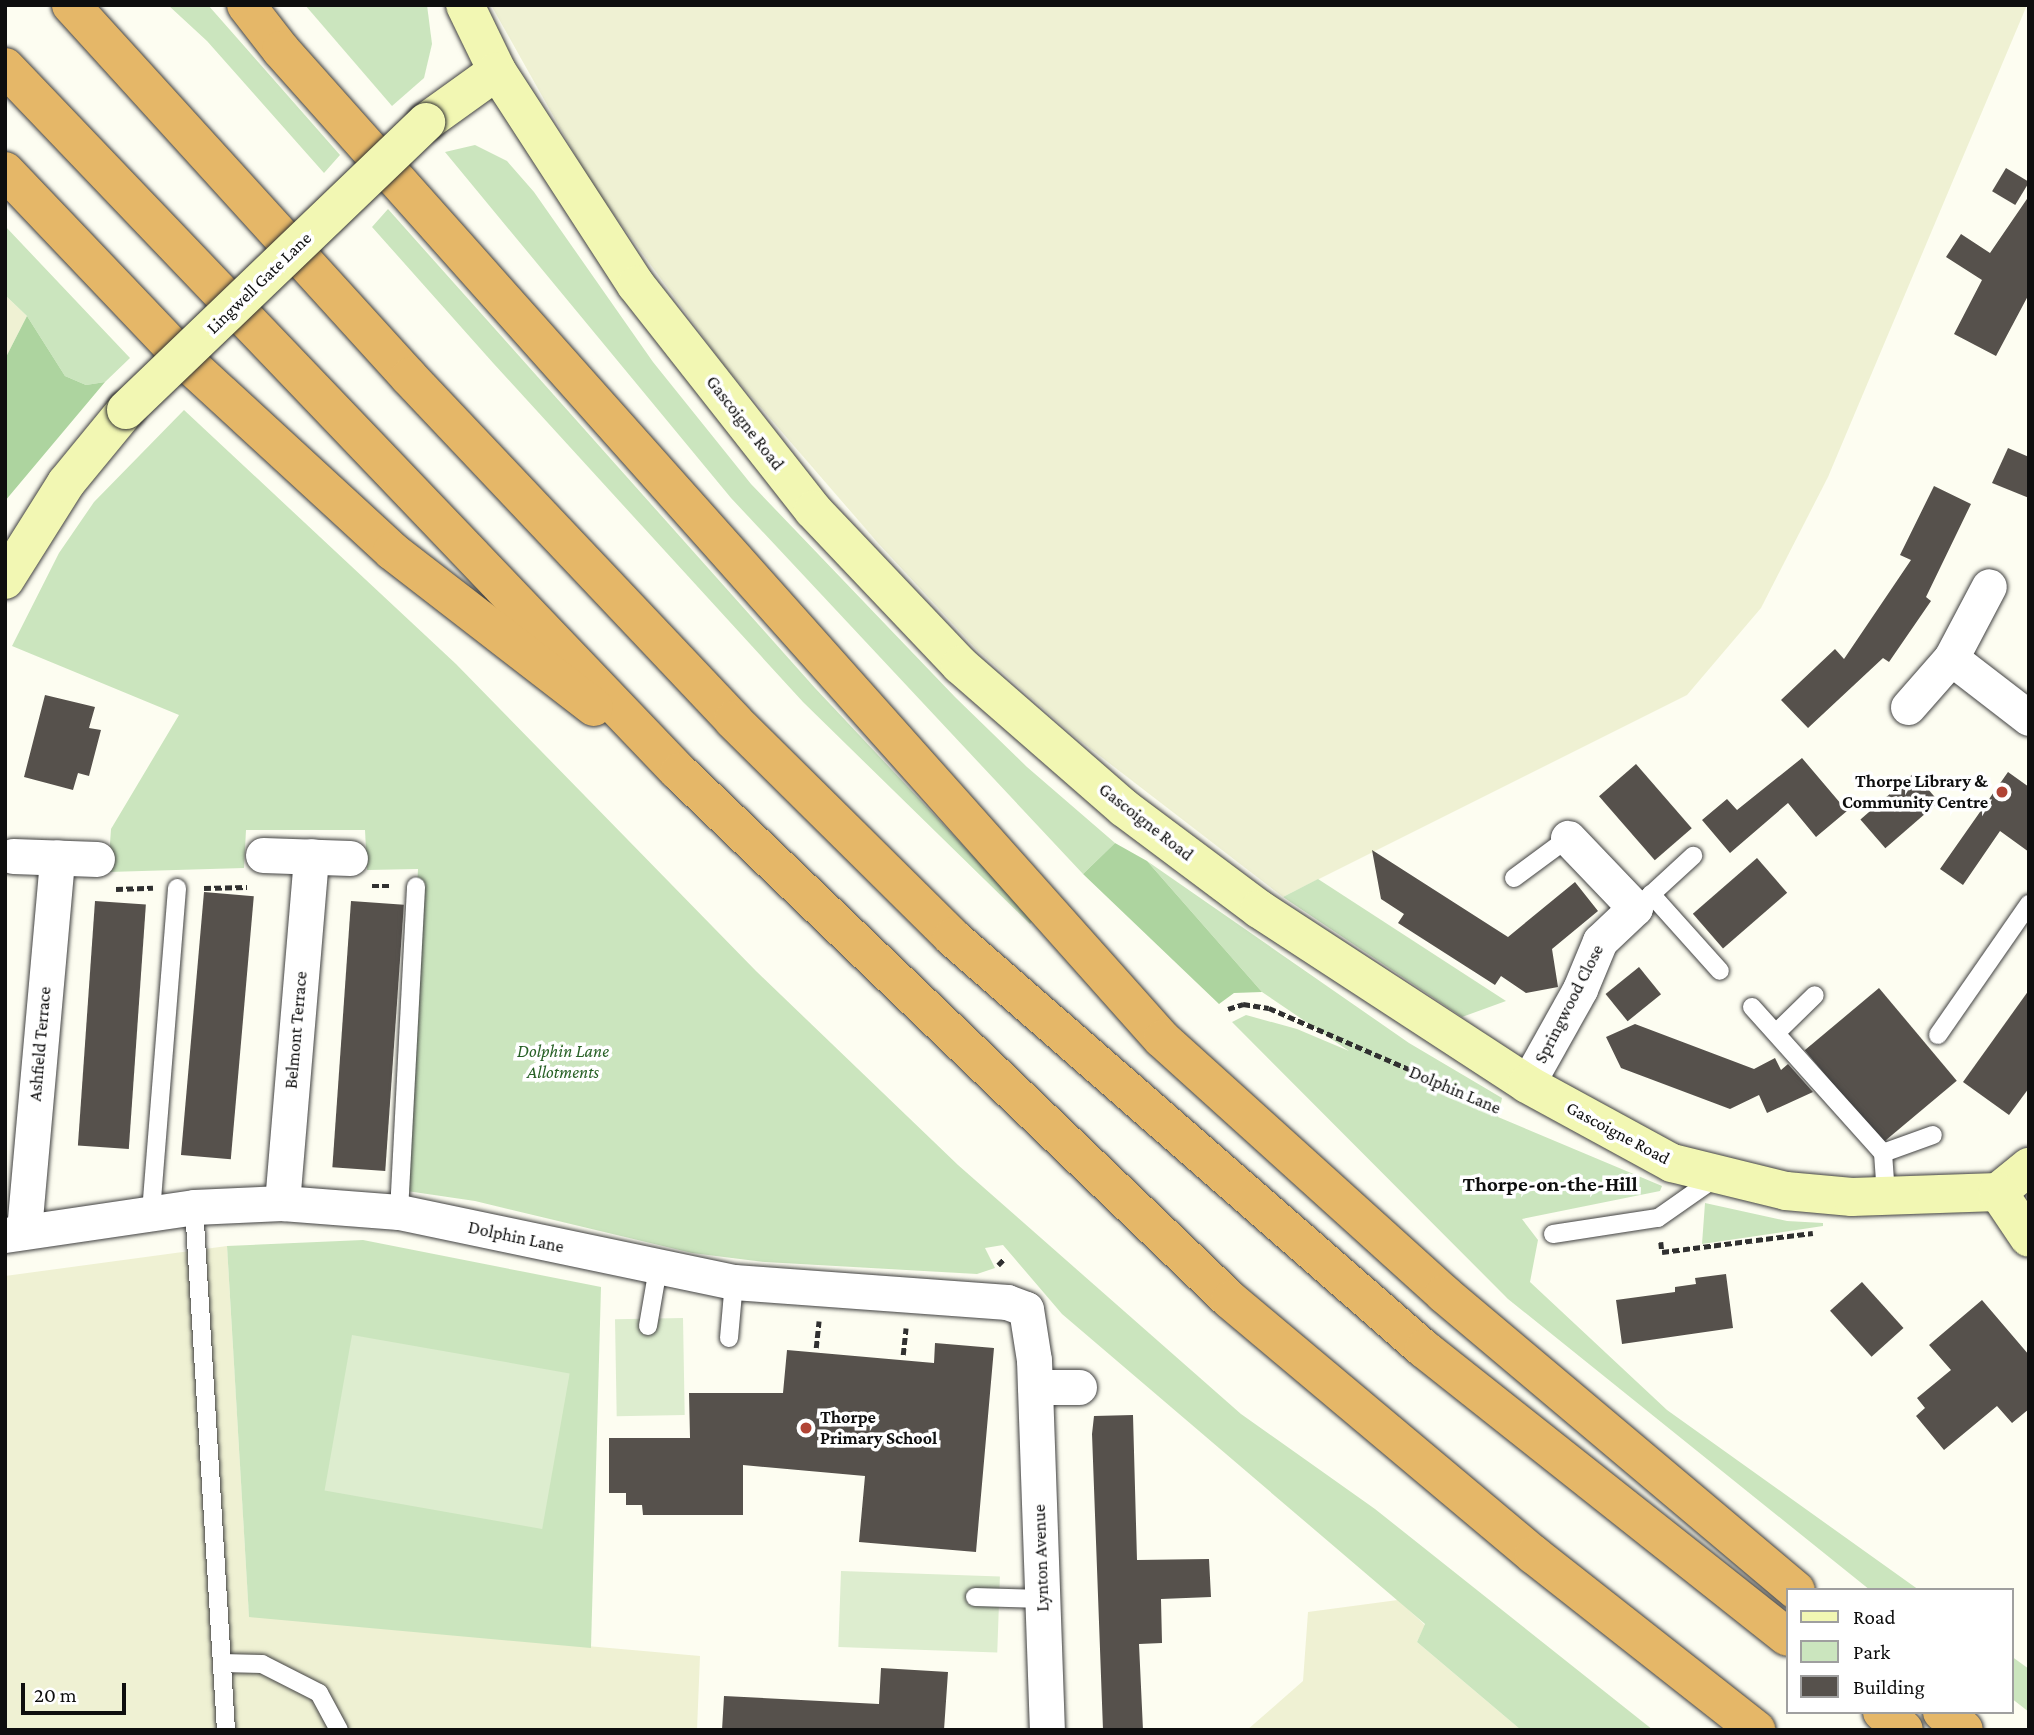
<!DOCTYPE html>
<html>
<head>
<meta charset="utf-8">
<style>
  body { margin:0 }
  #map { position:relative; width:2034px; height:1735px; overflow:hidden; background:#fdfdf1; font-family:"Crimson Pro",serif }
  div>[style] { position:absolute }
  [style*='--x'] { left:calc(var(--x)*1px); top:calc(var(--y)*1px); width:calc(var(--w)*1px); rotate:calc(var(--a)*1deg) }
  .farmland>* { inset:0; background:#eff1d3 }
  .green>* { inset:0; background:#cbe5be }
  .forest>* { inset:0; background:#add49f }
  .pitch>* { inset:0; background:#ddedcf; transform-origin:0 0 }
  .building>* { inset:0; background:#56514c; transform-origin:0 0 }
  .path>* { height:4.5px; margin-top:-2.25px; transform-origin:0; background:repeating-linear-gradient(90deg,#303030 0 7px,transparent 0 10.5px) }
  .roads { filter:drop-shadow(0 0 2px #414141) drop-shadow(0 0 2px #414141) }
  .lane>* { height:18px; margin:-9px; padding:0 9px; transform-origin:9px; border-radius:9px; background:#fff }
  .street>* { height:35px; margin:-17.5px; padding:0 17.5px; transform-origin:17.5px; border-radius:17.5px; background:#fff }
  .secondary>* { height:38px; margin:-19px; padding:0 19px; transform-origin:19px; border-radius:19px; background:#f2f7b3 }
  .highway>* { height:38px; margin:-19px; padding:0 19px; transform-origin:19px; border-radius:19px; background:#e5b768 }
  .bridges { filter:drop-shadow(0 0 2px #303030) drop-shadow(0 0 2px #303030) }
  .secondary-bridge>* { height:38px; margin:-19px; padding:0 19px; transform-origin:19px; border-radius:19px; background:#f2f7b3 }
  .dots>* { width:19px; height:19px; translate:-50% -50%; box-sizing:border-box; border:4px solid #fff; border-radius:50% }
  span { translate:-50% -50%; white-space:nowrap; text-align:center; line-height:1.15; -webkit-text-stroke:7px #fff; paint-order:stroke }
  .street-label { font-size:18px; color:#0e0e0e }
  .poi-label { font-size:18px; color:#0e0e0e; font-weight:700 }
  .right { translate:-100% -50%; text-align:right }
  .left { translate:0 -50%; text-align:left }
  .park-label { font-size:18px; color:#276025; font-style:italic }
  .quarter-label { font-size:21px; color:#0e0e0e; font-weight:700 }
  .frame { position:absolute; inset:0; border:7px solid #0e0e0e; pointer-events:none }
  .legend { position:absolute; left:1786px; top:1588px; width:228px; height:126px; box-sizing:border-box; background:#fff; border:2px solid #9f9f9f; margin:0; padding:9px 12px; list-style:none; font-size:21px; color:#0e0e0e }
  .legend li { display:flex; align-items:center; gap:14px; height:35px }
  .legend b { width:35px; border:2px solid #9f9f9f }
  .scale { position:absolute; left:21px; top:1683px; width:105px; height:32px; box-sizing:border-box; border:4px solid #0e0e0e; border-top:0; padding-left:9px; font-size:21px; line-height:24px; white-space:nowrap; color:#0e0e0e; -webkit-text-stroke:5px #fff; paint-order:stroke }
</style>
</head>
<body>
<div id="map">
  <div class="farmland">
    <i style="clip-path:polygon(491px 5px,2027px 5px,1828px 477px,1761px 608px,1687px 695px,1283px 897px,1074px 736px,976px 649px,878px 543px,723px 364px,591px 183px)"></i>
    <i style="clip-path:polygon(5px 295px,27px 316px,5px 359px)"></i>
    <i style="clip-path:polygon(227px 1246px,249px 1616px,700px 1656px,697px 1730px,5px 1730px,5px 1276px)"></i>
    <i style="clip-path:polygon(1398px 1600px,1425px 1625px,1417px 1642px,1521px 1730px,1247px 1730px,1303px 1681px,1308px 1612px)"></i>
  </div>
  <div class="green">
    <i style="clip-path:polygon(168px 5px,208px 5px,340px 155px,324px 173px,207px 41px)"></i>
    <i style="clip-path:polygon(305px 5px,427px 5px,432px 44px,424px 78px,392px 106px)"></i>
    <i style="clip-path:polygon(475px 145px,507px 161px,534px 192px,653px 362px,751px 484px,955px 697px,1027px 767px,1115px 843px,1083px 874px,731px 498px,445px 152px)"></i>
    <i style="clip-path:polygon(388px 209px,815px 688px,1033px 920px,1030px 924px,803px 702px,494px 364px,372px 227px)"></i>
    <i style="clip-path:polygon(5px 226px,130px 358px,105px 382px,86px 385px,65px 376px,27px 316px,5px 295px)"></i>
    <i style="clip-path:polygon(184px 410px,456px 664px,756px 971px,958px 1165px,1241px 1414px,1375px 1509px,1653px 1730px,1521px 1730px,1417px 1642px,1425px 1624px,1062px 1314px,1003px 1245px,985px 1248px,995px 1268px,977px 1274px,765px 1262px,692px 1253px,475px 1201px,400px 1190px,418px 869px,367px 870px,365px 830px,246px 830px,244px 868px,108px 872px,111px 829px,179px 715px,12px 646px,59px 553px,94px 502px)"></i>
    <i style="clip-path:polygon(1147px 861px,1409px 1043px,1502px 1098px,1498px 1117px,1662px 1186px,1660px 1191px,1522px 1219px,1538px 1240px,1530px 1282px,1667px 1410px,1919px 1590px,1870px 1590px,1508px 1299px,1232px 1022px,1246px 1015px,1297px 1029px,1349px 1051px,1262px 992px)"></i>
    <i style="clip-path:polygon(1318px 879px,1506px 1001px,1462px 1017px,1283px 897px)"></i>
    <i style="clip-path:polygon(1705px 1203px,1787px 1221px,1823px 1223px,1823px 1226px,1702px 1244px)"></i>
    <i style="clip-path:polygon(363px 1240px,601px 1287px,591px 1648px,249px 1617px,227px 1246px)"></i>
    <i style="clip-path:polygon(2011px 1656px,2029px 1669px,2029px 1712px,2011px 1698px)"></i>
  </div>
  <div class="forest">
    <i style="clip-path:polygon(27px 316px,65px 376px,86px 385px,105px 382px,5px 501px,5px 359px)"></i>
    <i style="clip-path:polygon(1115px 843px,1147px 861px,1262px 992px,1234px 993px,1219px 1004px,1083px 874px)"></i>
  </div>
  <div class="pitch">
    <i style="left:683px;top:1318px;width:97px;height:68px;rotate:89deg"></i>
    <i style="left:352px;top:1335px;width:221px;height:158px;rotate:10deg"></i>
    <i style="left:841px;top:1571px;width:159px;height:76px;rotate:2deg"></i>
  </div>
  <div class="building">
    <i style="left:2006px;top:168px;width:27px;height:27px;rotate:31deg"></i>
    <i style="clip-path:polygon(2029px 196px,2029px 294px,1996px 356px,1954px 334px,1982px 280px,1946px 257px,1961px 234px,1990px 253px)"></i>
    <i style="clip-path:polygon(2008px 448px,2029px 457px,2029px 498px,1992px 483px)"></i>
    <i style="clip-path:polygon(1934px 486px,1971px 504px,1926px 597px,1931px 601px,1889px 662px,1883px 658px,1808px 728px,1781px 700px,1835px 649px,1844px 659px,1911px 560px,1900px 555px)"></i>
    <i style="clip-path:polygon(45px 695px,95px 707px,89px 728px,101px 730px,89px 776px,78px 773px,73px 790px,24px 777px)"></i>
    <i style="clip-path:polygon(1802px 758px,1847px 811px,1816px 837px,1788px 803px,1730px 853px,1702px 820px,1727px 799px,1737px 810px)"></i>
    <i style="left:1636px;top:764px;width:85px;height:49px;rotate:49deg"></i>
    <i style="clip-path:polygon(2008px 772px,2029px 787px,2029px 852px,2000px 831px,1963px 885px,1940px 869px)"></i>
    <i style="left:1914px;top:773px;width:38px;height:71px;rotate:49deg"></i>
    <i style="clip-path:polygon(1372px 850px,1508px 937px,1575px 882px,1598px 911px,1552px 949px,1558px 987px,1526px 993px,1501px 976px,1495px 985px,1398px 923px,1404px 914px,1381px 899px)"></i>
    <i style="left:1757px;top:858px;width:46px;height:85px;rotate:49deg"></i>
    <i style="left:204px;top:892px;width:50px;height:264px;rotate:5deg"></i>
    <i style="left:95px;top:901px;width:51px;height:245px;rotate:4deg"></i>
    <i style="left:351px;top:901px;width:53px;height:267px;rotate:4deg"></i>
    <i style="left:1639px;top:967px;width:35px;height:43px;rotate:51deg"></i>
    <i style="left:1879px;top:988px;width:121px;height:97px;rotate:50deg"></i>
    <i style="clip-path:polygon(2029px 990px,2029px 1088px,2009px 1115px,1963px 1082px)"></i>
    <i style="clip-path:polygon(1635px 1024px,1754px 1069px,1775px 1058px,1781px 1070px,1788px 1064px,1813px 1092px,1767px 1113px,1759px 1095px,1730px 1109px,1621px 1068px,1606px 1037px)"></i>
    <i style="clip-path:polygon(1726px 1274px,1733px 1328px,1622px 1344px,1616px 1300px,1675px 1292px,1675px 1287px,1696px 1284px,1695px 1278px)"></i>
    <i style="left:1862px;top:1282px;width:62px;height:43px;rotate:48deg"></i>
    <i style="clip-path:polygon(1982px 1300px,2029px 1355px,2029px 1409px,2012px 1423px,1997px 1406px,1944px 1450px,1916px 1416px,1925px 1408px,1917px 1398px,1951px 1370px,1929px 1345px)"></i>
    <i style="clip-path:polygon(935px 1343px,994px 1348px,976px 1552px,859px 1542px,865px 1476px,743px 1465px,743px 1515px,643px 1515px,642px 1505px,626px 1505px,626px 1493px,609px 1493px,609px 1438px,690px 1438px,689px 1393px,783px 1393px,787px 1350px,934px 1363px)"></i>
    <i style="clip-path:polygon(1133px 1415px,1137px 1560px,1209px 1559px,1211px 1597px,1161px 1599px,1162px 1643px,1139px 1644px,1143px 1730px,1103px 1730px,1092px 1434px,1094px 1416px)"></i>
    <i style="clip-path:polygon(881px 1668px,948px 1672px,944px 1730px,722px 1730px,724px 1696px,879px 1704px)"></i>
  </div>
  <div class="path">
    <i style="--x:372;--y:886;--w:19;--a:0"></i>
    <i style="--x:204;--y:888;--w:43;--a:-1.3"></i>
    <i style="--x:116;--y:889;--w:37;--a:-2"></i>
    <i style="--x:1228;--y:1009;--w:16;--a:-18"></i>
    <i style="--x:1243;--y:1004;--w:26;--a:9"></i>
    <i style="--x:1269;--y:1008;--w:230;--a:23.6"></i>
    <i style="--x:1661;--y:1242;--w:10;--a:84"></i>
    <i style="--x:1662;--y:1252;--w:152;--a:-7.2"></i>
    <i style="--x:998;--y:1265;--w:10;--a:-45"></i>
    <i style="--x:816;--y:1348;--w:27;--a:-84"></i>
    <i style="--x:903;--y:1355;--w:27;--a:-84"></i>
  </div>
  <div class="roads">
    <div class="lane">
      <i style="--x:1514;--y:878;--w:67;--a:-36.5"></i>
      <i style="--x:1651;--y:894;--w:103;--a:48.1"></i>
      <i style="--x:1644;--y:901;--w:67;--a:-42.6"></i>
      <i style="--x:1752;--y:1007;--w:196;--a:48.1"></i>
      <i style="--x:1883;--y:1153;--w:42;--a:85.9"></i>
      <i style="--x:1776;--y:1033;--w:54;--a:-44.3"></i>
      <i style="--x:1938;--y:1035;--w:160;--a:-55.2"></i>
      <i style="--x:1883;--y:1153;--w:53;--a:-19.8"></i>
      <i style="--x:194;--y:1207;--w:524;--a:86.5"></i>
      <i style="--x:151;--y:1212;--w:325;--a:-85.4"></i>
      <i style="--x:399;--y:1212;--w:326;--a:-87"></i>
      <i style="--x:1553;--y:1234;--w:106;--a:-8.7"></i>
      <i style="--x:1658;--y:1218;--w:73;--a:-35"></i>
      <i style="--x:648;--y:1326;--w:59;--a:-80.2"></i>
      <i style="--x:729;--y:1338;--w:56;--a:-84.9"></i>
      <i style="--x:975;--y:1597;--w:67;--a:1.7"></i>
      <i style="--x:222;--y:1663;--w:40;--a:1.4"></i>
      <i style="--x:262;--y:1664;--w:64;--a:27"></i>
      <i style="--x:319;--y:1693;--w:42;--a:61.6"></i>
    </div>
    <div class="street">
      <i style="--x:1951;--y:658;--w:98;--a:37.6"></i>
      <i style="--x:1908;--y:707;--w:65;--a:-48.7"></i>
      <i style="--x:1951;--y:658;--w:81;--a:-62.2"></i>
      <i style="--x:263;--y:855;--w:87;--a:2"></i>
      <i style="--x:13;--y:856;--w:84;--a:2"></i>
      <i style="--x:1527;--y:1084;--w:109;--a:-60.8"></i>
      <i style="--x:1580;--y:989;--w:52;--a:-67.4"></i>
      <i style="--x:1600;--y:941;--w:48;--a:-43.3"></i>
      <i style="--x:1635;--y:908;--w:97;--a:-133.7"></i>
      <i style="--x:282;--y:1203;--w:348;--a:-85.2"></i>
      <i style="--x:24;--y:1230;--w:374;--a:-84.9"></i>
      <i style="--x:5;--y:1235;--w:191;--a:-8.4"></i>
      <i style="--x:194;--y:1207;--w:88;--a:-2.6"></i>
      <i style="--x:282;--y:1203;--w:117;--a:4.4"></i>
      <i style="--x:399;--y:1212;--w:342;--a:11.8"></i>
      <i style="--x:734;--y:1282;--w:274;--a:4.2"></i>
      <i style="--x:1007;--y:1302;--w:20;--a:20"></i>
      <i style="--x:1026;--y:1309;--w:52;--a:81.1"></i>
      <i style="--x:1034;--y:1360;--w:370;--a:88"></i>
      <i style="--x:1035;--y:1387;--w:44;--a:0"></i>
    </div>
    <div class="secondary">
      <i style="--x:465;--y:5;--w:73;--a:64.1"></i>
      <i style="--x:497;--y:71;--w:255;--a:57"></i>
      <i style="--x:636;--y:285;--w:286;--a:51.8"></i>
      <i style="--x:813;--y:510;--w:214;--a:46.5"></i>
      <i style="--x:960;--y:665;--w:218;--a:41.1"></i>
      <i style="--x:1124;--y:808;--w:169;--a:36.8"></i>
      <i style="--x:1259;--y:909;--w:320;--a:33.1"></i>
      <i style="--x:1527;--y:1084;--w:165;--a:28.6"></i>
      <i style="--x:1672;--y:1163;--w:117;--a:13.8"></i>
      <i style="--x:1786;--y:1191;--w:66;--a:5.2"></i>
      <i style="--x:1852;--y:1197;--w:146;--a:-2"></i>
      <i style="--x:1998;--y:1192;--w:40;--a:-39"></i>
      <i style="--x:426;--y:122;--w:87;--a:-35.7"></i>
      <i style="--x:5;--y:580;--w:115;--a:-57.8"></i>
      <i style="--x:66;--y:483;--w:94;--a:-50.6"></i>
      <i style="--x:1998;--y:1192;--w:55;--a:56"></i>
    </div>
    <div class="highway">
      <i style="--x:71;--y:5;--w:503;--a:47.74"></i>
      <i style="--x:409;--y:377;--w:472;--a:46.6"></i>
      <i style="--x:733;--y:720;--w:308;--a:44.7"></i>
      <i style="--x:952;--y:937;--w:627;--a:41.12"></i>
      <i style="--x:1424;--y:1349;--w:463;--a:38.4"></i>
      <i style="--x:246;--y:5;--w:57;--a:52.1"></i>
      <i style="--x:281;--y:50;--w:1324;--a:48.31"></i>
      <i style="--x:1162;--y:1039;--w:380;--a:42.1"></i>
      <i style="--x:1444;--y:1294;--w:460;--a:40.1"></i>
      <i style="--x:5;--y:67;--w:975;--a:46.29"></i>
      <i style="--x:679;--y:772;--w:763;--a:43.78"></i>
      <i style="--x:1230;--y:1300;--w:397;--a:40"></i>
      <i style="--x:1534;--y:1555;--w:283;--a:38.2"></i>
      <i style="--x:5;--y:171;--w:268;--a:46.4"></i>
      <i style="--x:190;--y:365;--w:275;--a:42.6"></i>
      <i style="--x:392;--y:551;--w:255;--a:37.7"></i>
      <i style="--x:1882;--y:1712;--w:28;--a:39"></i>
      <i style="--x:1942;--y:1712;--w:28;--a:39"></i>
    </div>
  </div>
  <div class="bridges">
    <div class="secondary-bridge">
      <i style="--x:126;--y:410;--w:416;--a:-43.8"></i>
    </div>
  </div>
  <div class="dots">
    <i style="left:2002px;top:792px;background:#b04435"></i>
    <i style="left:806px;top:1428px;background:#b04435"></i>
  </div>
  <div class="street-label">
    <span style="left:259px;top:283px;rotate:-44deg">Lingwell Gate Lane</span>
    <span style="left:745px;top:423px;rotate:52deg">Gascoigne Road</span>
    <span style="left:1146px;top:822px;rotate:38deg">Gascoigne Road</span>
    <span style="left:1569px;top:1004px;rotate:-63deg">Springwood Close</span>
    <span style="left:296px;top:1030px;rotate:-85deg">Belmont Terrace</span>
    <span style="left:40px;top:1044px;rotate:-85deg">Ashfield Terrace</span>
    <span style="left:1455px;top:1090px;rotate:23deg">Dolphin Lane</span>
    <span style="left:1618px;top:1133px;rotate:28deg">Gascoigne Road</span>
    <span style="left:516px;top:1237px;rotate:12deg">Dolphin Lane</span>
    <span style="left:1041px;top:1558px;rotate:-92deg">Lynton Avenue</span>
  </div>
  <div class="poi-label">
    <span class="right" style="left:1988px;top:792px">Thorpe Library &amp;<br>Community Centre</span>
    <span class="left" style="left:820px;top:1428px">Thorpe<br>Primary School</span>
  </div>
  <div class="park-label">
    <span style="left:563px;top:1062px">Dolphin Lane<br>Allotments</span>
  </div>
  <div class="quarter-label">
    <span style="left:1550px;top:1184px">Thorpe-on-the-Hill</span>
  </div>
  <div class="frame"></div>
  <ul class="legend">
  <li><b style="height:9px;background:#f2f7b3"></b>Road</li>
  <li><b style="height:19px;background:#cbe5be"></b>Park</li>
  <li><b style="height:19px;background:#56514c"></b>Building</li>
  </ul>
  <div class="scale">20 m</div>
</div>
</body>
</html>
